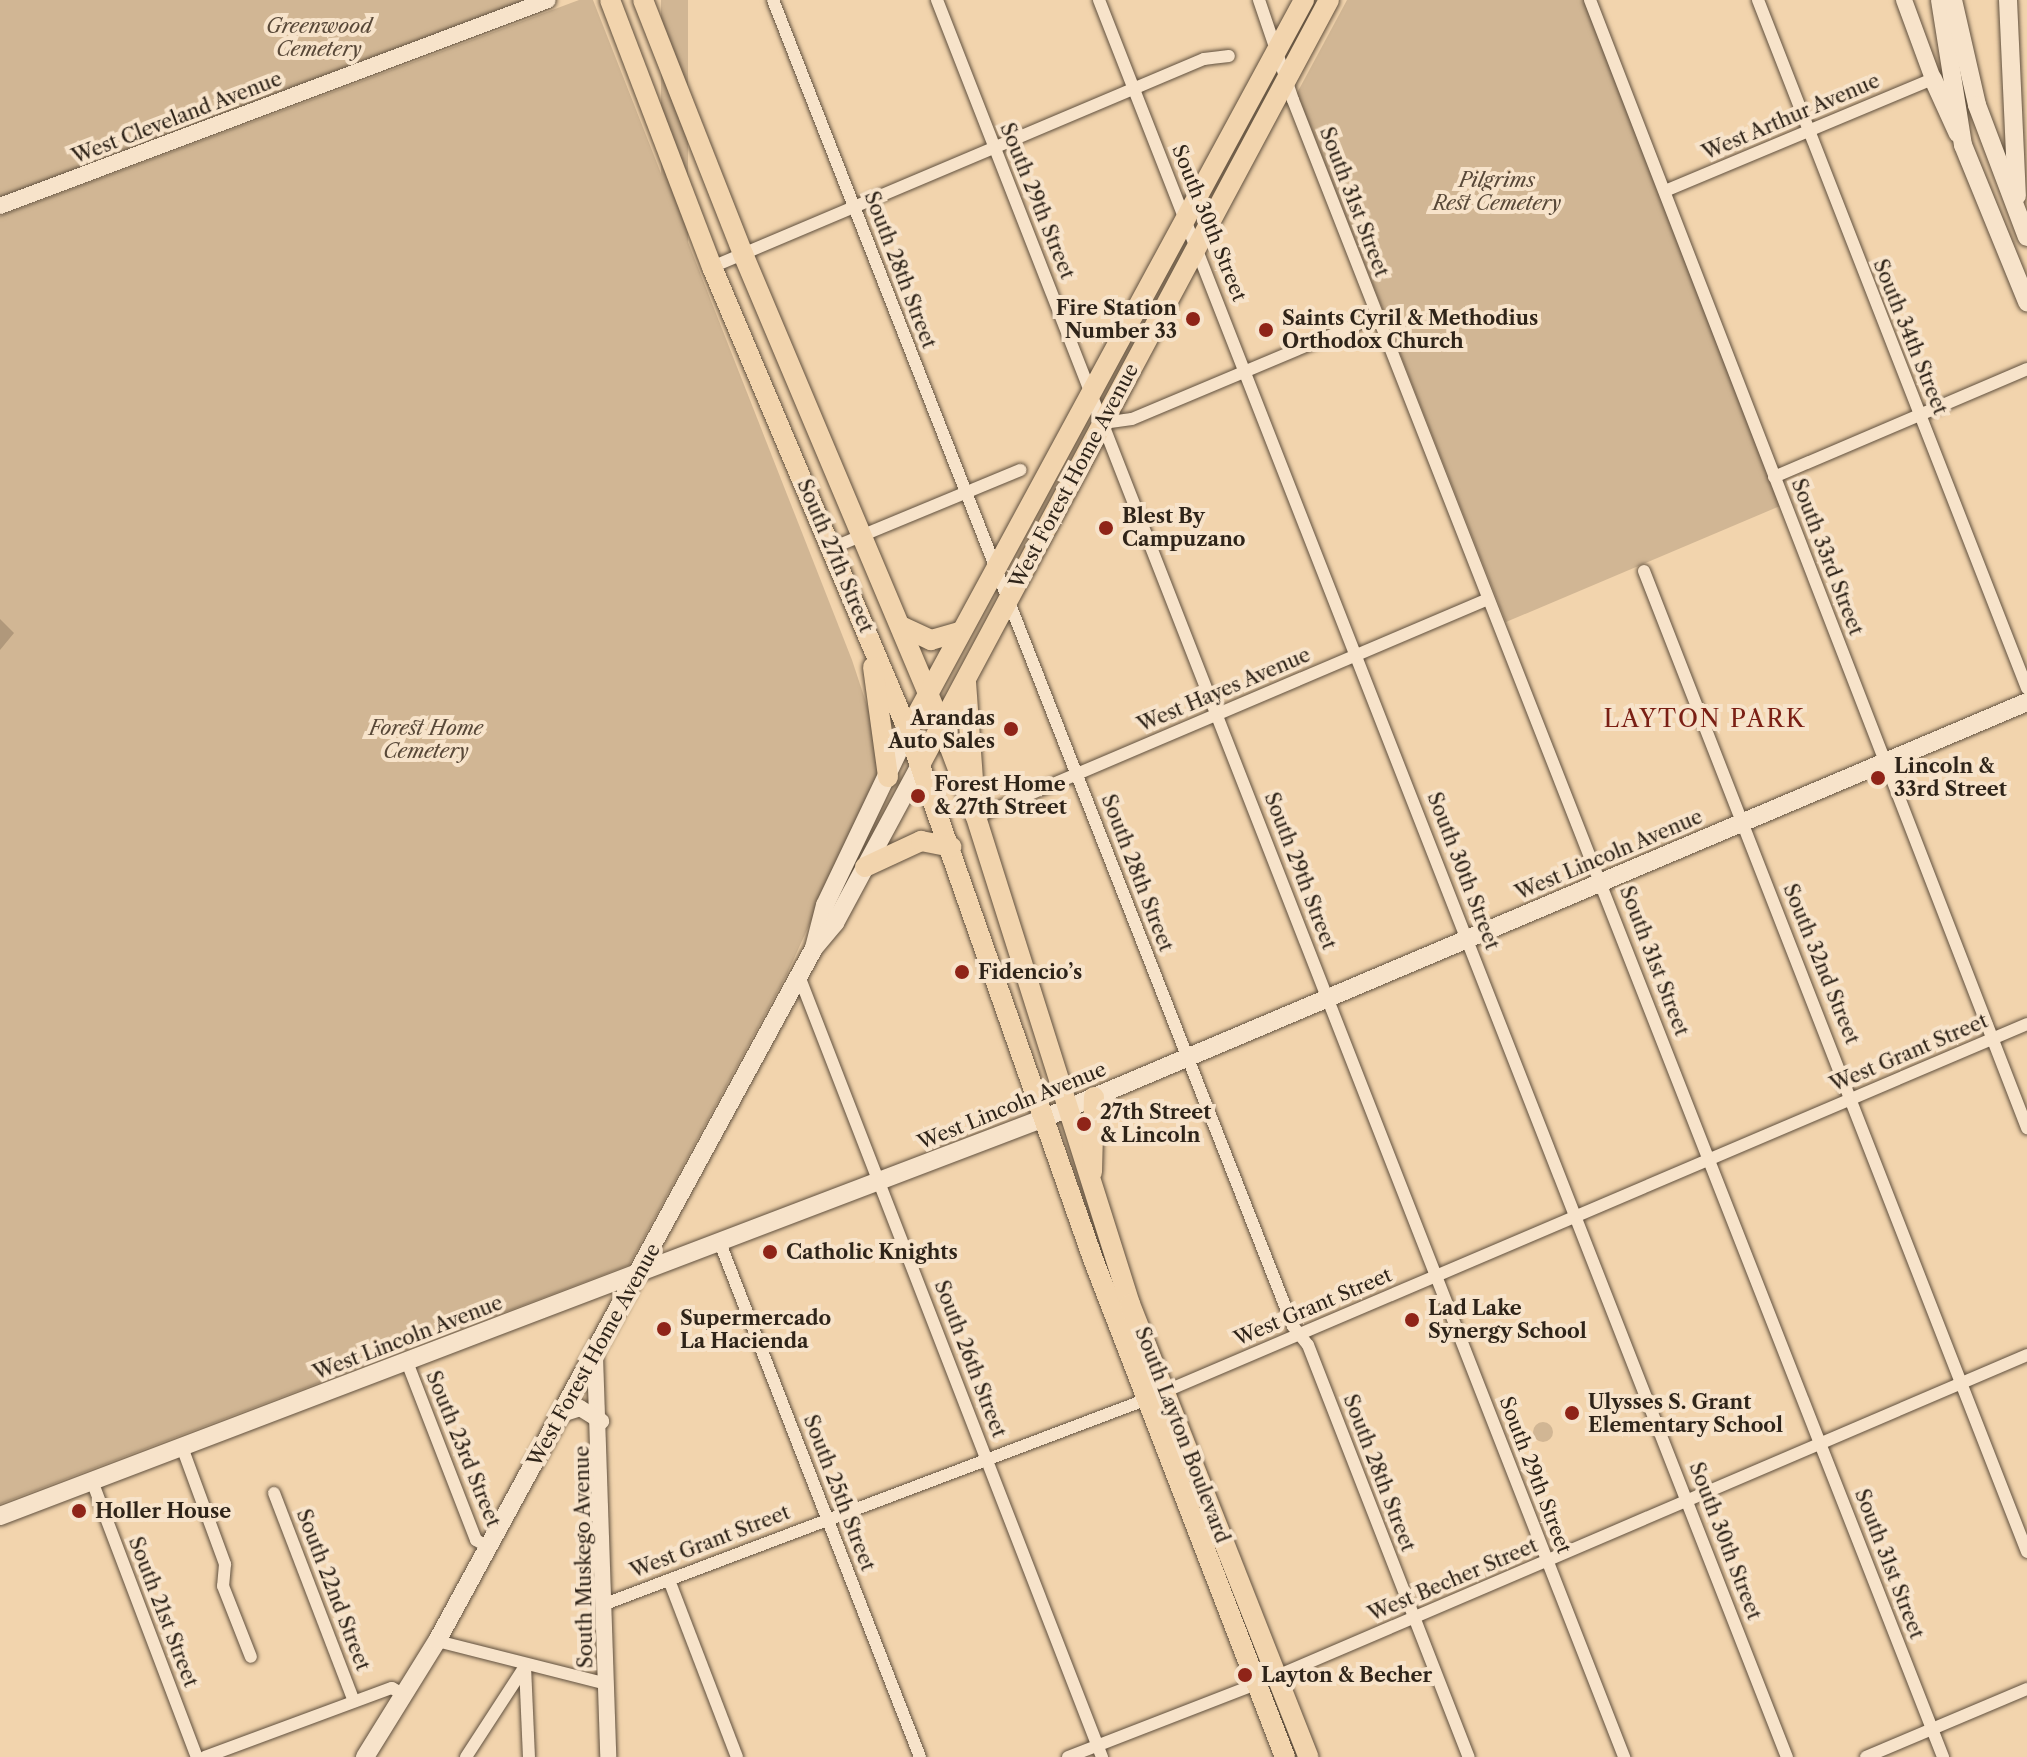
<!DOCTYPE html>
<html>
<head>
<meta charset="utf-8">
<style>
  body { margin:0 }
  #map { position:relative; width:2027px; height:1757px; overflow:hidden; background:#f2d4ad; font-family:"Libre Caslon Text",serif }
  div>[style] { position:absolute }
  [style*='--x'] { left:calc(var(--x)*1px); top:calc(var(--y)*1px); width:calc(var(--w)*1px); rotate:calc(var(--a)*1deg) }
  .green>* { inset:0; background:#d1b694; transform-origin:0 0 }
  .round { border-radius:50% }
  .water>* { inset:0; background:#b0987b }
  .roads { filter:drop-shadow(0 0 2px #60503e) drop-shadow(0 0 2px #60503e) }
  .minor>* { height:12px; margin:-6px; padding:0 6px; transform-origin:6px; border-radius:6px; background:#f7e3ca }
  .tertiary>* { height:16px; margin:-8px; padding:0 8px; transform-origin:8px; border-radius:8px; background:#f7e3ca }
  .secondary>* { height:18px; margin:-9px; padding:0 9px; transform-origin:9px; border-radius:9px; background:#f7e3ca }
  .primary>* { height:20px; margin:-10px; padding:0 10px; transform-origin:10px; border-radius:10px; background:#f2d4ad }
  .dots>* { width:22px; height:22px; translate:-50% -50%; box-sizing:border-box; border:4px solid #f7e3ca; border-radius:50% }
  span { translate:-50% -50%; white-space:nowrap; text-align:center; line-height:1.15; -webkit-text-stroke:8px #f7e3ca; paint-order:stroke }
  .park-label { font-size:20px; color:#584838; font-style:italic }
  .street-label { font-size:20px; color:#2f2419 }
  .poi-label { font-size:20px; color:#2f2419; font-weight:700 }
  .right { translate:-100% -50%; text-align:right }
  .left { translate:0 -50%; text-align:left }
  .quarter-label { font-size:24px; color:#7a1f14; letter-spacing:2px }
</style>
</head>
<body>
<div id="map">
  <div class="green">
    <i style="clip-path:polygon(0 0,527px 0,0 198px)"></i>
    <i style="clip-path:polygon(579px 0,593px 0,852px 660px,883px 754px,881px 766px,787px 974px,629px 1265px,0 1504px,0 216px)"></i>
    <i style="left:661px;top:0;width:27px;height:255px"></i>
    <i style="clip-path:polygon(1347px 0,1584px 0,1780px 506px,1506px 622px,1297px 93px)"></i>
    <i class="round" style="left:1533px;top:1422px;width:20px;height:20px"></i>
  </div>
  <div class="water">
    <i style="clip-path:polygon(0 619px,14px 633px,0 650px)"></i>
  </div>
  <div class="roads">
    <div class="minor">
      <i style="--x:773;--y:0;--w:1424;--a:68.59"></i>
      <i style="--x:1293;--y:1326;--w:24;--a:52"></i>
      <i style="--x:1308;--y:1345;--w:442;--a:68.7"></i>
      <i style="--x:937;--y:0;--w:1887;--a:68.64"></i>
      <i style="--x:1099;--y:0;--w:1887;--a:68.62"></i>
      <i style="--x:1259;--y:0;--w:106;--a:71.2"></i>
      <i style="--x:1293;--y:100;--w:1780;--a:68.58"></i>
      <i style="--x:1590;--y:0;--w:1210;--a:68.82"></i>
      <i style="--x:1758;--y:0;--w:739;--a:68.65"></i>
      <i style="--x:1665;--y:191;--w:290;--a:-22.7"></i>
      <i style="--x:712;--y:267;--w:534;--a:-22.92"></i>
      <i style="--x:1204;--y:59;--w:25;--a:-7"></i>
      <i style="--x:1103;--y:423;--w:29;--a:-8"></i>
      <i style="--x:1132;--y:419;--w:266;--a:-22.8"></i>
      <i style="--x:1774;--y:477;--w:275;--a:-23.1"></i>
      <i style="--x:832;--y:548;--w:204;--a:-22.5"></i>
      <i style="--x:1644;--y:571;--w:1053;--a:68.67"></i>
      <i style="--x:976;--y:817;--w:556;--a:-23.06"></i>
      <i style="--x:799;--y:976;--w:838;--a:68.8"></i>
      <i style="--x:720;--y:1243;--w:552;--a:68.74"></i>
      <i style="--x:407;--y:1362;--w:191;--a:68.8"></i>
      <i style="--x:476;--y:1540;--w:14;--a:30"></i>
      <i style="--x:182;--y:1447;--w:125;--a:69.8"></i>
      <i style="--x:225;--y:1564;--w:22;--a:95"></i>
      <i style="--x:223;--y:1586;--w:76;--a:68.5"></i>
      <i style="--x:92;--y:1481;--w:295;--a:69.2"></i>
      <i style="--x:274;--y:1493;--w:223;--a:69"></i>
      <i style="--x:669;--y:1580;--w:190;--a:69"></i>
      <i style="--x:605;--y:1604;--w:577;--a:-20.7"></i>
      <i style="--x:1145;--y:1400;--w:959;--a:-23.09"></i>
      <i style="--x:437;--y:1641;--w:175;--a:14.2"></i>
      <i style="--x:525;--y:1666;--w:91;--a:87.5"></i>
      <i style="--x:205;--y:1757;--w:199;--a:-20.3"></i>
      <i style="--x:392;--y:1688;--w:14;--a:30"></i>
      <i style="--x:466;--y:1757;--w:108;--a:-57"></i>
      <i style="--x:1068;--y:1757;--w:224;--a:-21.2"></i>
      <i style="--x:1277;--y:1676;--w:816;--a:-23.17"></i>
      <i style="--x:1866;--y:1757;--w:175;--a:-22.9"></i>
    </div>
    <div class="tertiary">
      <i style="--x:1904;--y:0;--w:84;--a:69.8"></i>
      <i style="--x:0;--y:206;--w:585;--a:-20.6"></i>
      <i style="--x:595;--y:1356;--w:401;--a:88.1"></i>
      <i style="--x:562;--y:1414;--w:19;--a:-18"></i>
      <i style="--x:580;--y:1408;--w:25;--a:32"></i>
    </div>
    <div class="secondary">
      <i style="--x:1940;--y:0;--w:147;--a:81"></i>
      <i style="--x:1963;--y:145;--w:170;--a:67.8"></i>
      <i style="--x:1953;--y:0;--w:108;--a:77.1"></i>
      <i style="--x:1977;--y:105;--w:141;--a:69.3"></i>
      <i style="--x:2008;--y:0;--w:196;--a:87.4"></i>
      <i style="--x:1933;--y:79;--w:60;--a:65.6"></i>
      <i style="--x:814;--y:948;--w:44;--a:-75.7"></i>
      <i style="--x:825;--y:905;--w:193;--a:-64.5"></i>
      <i style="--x:0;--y:1516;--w:1120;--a:-20.86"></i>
      <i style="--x:1047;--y:1117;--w:1064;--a:-22.95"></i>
      <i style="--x:365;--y:1757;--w:137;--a:-58.2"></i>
      <i style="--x:437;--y:1641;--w:789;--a:-61.45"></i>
      <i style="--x:814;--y:948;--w:33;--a:-50"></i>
      <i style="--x:835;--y:923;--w:182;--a:-61.7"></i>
    </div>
    <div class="primary">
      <i style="--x:610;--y:0;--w:286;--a:69.1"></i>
      <i style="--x:712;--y:267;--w:504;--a:67.1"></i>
      <i style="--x:908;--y:731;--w:559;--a:70.69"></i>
      <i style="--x:1093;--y:1259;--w:534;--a:68.92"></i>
      <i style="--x:643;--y:0;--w:273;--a:68.5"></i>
      <i style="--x:743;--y:254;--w:510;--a:67.16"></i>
      <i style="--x:941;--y:724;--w:99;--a:69.4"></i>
      <i style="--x:976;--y:817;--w:511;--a:72.45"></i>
      <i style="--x:1130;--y:1304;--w:487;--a:68.5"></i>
      <i style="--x:903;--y:627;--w:31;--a:25"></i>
      <i style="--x:931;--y:640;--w:29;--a:-16"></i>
      <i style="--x:873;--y:667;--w:111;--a:82.2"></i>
      <i style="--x:966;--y:682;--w:111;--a:85.9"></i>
      <i style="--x:908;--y:731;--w:831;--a:-61.55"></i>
      <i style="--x:921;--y:763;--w:865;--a:-61.87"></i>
      <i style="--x:865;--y:867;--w:62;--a:-24.9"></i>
      <i style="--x:921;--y:841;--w:31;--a:11"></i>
      <i style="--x:1092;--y:1172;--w:75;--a:-88.5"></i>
    </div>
  </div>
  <div class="dots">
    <i style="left:1193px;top:319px;background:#8f2418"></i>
    <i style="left:1266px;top:330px;background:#8f2418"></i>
    <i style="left:1106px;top:528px;background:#8f2418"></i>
    <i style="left:1011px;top:729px;background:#8f2418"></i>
    <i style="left:1878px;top:778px;background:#8f2418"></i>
    <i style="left:918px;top:796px;background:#8f2418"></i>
    <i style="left:962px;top:972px;background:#8f2418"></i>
    <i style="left:1084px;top:1124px;background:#8f2418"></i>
    <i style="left:770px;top:1252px;background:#8f2418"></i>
    <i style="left:1412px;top:1320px;background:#8f2418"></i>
    <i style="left:664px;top:1329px;background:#8f2418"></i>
    <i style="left:1572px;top:1413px;background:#8f2418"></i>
    <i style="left:79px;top:1511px;background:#8f2418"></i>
    <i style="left:1245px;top:1675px;background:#8f2418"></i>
  </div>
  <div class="park-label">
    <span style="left:319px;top:38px">Greenwood<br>Cemetery</span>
    <span style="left:1497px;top:192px">Pilgrims<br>Rest Cemetery</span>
    <span style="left:426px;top:740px">Forest Home<br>Cemetery</span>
  </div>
  <div class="street-label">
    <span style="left:1791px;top:117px;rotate:-23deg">West Arthur Avenue</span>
    <span style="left:177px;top:118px;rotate:-21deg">West Cleveland Avenue</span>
    <span style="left:1037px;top:201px;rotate:68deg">South 29th Street</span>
    <span style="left:1354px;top:202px;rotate:69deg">South 31st Street</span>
    <span style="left:1209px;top:223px;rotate:68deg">South 30th Street</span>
    <span style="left:900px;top:270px;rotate:69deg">South 28th Street</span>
    <span style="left:1910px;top:337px;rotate:68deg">South 34th Street</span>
    <span style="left:1074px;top:476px;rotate:-62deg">West Forest Home Avenue</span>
    <span style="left:835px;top:556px;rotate:67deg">South 27th Street</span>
    <span style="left:1827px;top:557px;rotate:69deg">South 33rd Street</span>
    <span style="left:1224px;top:690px;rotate:-23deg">West Hayes Avenue</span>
    <span style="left:1609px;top:855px;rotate:-23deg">West Lincoln Avenue</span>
    <span style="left:1300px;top:871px;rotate:69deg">South 29th Street</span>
    <span style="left:1463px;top:871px;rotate:69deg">South 30th Street</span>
    <span style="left:1137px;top:873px;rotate:69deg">South 28th Street</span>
    <span style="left:1654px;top:961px;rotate:69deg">South 31st Street</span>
    <span style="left:1821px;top:964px;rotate:68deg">South 32nd Street</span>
    <span style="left:1909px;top:1053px;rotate:-23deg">West Grant Street</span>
    <span style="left:1012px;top:1106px;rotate:-22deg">West Lincoln Avenue</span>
    <span style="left:1313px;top:1307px;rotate:-23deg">West Grant Street</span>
    <span style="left:408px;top:1338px;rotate:-21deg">West Lincoln Avenue</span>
    <span style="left:594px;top:1355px;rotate:-61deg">West Forest Home Avenue</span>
    <span style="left:970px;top:1359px;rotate:69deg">South 26th Street</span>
    <span style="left:1182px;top:1435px;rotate:69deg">South Layton Boulevard</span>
    <span style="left:463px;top:1449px;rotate:68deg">South 23rd Street</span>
    <span style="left:1379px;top:1473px;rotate:69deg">South 28th Street</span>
    <span style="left:1535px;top:1475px;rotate:69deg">South 29th Street</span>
    <span style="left:839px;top:1493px;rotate:69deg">South 25th Street</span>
    <span style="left:1725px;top:1541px;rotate:69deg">South 30th Street</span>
    <span style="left:710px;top:1542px;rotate:-21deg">West Grant Street</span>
    <span style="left:584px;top:1557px;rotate:-91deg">South Muskego Avenue</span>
    <span style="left:1889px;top:1564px;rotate:69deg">South 31st Street</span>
    <span style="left:1453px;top:1580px;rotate:-23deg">West Becher Street</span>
    <span style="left:333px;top:1590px;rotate:69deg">South 22nd Street</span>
    <span style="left:163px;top:1612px;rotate:69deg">South 21st Street</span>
  </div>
  <div class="poi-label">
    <span class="right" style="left:1177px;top:320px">Fire Station<br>Number 33</span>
    <span class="left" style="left:1282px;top:330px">Saints Cyril &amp; Methodius<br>Orthodox Church</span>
    <span class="left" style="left:1122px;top:528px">Blest By<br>Campuzano</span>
    <span class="right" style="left:995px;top:730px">Arandas<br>Auto Sales</span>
    <span class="left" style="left:1894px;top:778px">Lincoln &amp;<br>33rd Street</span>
    <span class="left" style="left:934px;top:796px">Forest Home<br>&amp; 27th Street</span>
    <span class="left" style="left:978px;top:972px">Fidencio’s</span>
    <span class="left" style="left:1100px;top:1124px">27th Street<br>&amp; Lincoln</span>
    <span class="left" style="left:786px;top:1252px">Catholic Knights</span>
    <span class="left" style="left:1428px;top:1320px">Lad Lake<br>Synergy School</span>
    <span class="left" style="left:680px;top:1330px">Supermercado<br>La Hacienda</span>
    <span class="left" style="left:1588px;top:1414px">Ulysses S. Grant<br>Elementary School</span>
    <span class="left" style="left:95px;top:1511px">Holler House</span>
    <span class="left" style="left:1261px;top:1675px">Layton &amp; Becher</span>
  </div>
  <div class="quarter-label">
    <span style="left:1705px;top:719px">LAYTON PARK</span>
  </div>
</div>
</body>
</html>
